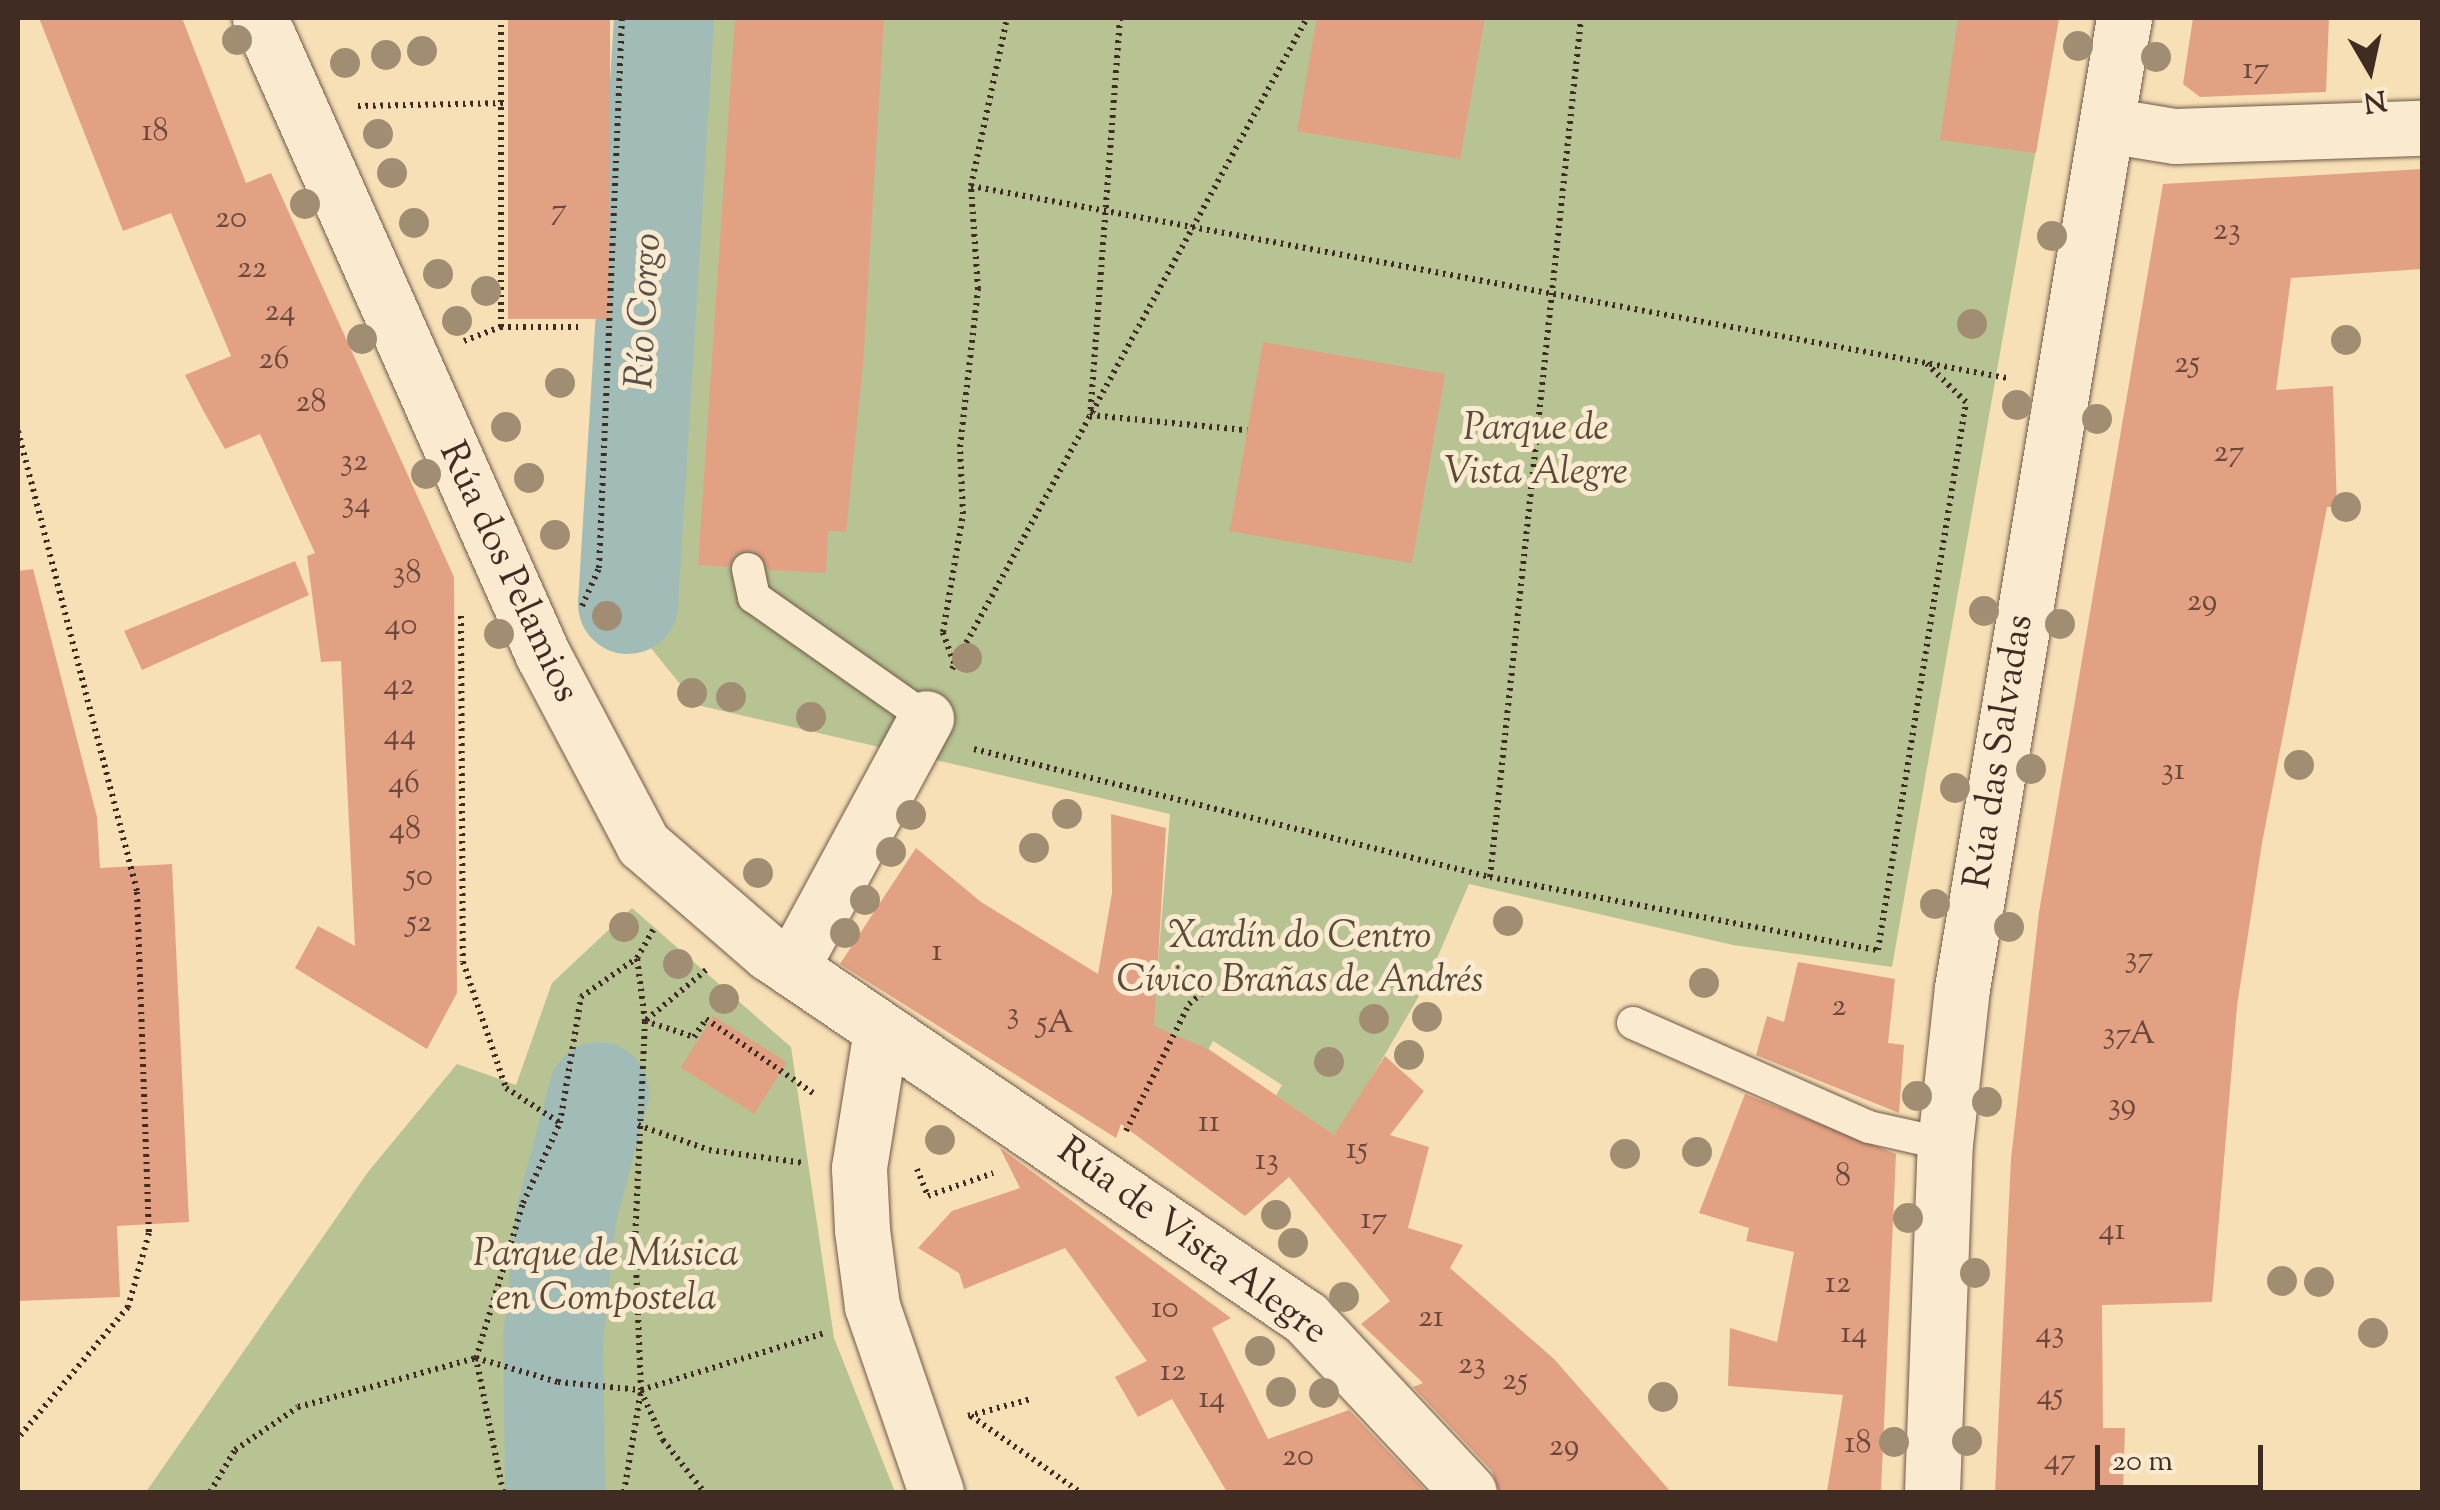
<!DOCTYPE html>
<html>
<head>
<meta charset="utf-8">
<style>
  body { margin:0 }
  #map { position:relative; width:2440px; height:1510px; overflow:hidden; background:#f8e0b6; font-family:"Sorts Mill Goudy",serif }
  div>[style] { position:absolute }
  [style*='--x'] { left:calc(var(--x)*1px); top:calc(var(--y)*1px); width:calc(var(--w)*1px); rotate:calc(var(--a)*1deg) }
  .green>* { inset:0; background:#b7c392 }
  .river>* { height:100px; margin:-50px; padding:0 50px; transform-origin:50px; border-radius:50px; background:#a1bbb7 }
  .building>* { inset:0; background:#e3a183; transform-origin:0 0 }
  .path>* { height:6px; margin-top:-3px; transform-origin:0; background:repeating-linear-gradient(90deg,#412c24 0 2.5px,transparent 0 7.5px) }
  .roads { filter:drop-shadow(0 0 2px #6f5948) drop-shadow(0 0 2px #6f5948) }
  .lane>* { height:32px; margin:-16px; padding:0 16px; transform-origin:16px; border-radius:16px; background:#faebd0 }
  .street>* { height:55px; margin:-27.5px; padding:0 27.5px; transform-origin:27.5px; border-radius:27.5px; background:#faebd0 }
  .secondary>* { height:55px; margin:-27.5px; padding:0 27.5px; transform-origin:27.5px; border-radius:27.5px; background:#faebd0 }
  .trees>* { width:30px; height:30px; margin:-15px; border-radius:50%; background:#a18e72 }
  span { translate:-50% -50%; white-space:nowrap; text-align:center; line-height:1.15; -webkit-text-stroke:10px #faebd0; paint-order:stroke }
  .number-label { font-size:32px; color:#6a493c }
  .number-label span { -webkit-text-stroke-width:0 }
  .park-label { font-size:38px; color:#594a3a; font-style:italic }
  .street-label { font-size:38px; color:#412c24 }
  .water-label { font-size:40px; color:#595049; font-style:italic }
  .frame { position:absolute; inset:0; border:20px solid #412c24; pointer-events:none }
  .north { position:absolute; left:2320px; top:20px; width:100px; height:100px; -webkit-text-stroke:8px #faebd0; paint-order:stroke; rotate:171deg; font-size:28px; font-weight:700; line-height:40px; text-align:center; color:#412c24 }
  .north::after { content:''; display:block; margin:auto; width:35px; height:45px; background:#412c24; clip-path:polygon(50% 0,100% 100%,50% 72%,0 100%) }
  .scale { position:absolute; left:2095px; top:1445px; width:168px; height:45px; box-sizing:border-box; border:5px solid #412c24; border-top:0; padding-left:12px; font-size:30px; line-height:35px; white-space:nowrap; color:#412c24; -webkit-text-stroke:8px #faebd0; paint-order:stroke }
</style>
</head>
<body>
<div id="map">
  <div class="green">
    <i style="clip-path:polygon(684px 18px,2059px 18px,1892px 967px,1733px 945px,1469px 884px,1425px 986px,1333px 1143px,1271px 1104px,1282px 1085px,1213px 1041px,1177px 1108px,1134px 1087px,1154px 1012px,1170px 814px,697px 705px,646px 642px)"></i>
    <i style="clip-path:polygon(632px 908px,791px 1047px,834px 1338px,895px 1492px,146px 1492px,368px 1172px,457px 1064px,516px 1085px,552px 983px)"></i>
  </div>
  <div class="river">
    <i style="--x:628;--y:604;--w:587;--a:-86.48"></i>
    <i style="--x:555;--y:1492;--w:153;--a:-90.7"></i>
    <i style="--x:553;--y:1339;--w:128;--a:-83.7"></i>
    <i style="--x:567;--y:1212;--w:124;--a:-75.1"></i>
  </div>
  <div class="building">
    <i style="clip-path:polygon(39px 18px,182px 18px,246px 183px,271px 173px,454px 577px,457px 993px,427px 1049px,295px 968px,318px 926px,355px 946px,341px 661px,321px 662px,307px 556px,315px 553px,260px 434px,225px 449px,204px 412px,185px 375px,231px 356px,171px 213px,123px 231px)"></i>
    <i style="left:508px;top:18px;width:102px;height:301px"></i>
    <i style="clip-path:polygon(735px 18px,884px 18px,863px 365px,846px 532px,828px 531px,826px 573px,769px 570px,753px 550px,735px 554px,729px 567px,698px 565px)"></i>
    <i style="clip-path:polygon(1317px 18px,1485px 18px,1460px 159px,1297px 131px)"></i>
    <i style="clip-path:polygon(1958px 18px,2059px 18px,2036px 153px,1940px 140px)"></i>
    <i style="clip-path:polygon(2193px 18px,2329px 18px,2326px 92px,2200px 97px,2183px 84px)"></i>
    <i style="clip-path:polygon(2422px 169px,2422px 269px,2291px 278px,2276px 390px,2333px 386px,2337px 507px,2327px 507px,2262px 843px,2237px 1006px,2212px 1302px,2102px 1305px,2103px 1428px,2125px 1428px,2123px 1492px,1995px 1492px,2011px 1159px,2039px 912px,2163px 184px)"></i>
    <i style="left:1263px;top:342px;width:185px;height:192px;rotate:10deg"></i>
    <i style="clip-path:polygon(295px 561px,309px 595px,142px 670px,124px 631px)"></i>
    <i style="clip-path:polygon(33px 569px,97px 817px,100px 868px,172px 864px,189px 1222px,117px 1226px,120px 1297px,18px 1301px,18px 571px)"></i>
    <i style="clip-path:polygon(1111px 814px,1166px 828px,1154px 1026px,1210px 1050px,1334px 1135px,1385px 1056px,1424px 1091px,1390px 1135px,1429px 1147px,1408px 1228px,1463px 1245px,1450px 1268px,1554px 1359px,1671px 1492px,1499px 1492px,1492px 1471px,1413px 1387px,1423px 1383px,1361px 1324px,1390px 1301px,1289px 1177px,1245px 1216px,1121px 1124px,1116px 1138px,840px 964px,916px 848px,981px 902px,1098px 974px,1112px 893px)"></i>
    <i style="clip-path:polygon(1798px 962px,1895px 979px,1888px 1043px,1904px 1045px,1899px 1113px,1756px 1055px,1767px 1016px,1784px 1022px)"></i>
    <i style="left:713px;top:1016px;width:87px;height:61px;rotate:32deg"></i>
    <i style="clip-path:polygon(1745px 1094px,1896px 1154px,1881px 1491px,1827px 1491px,1843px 1395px,1728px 1386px,1730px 1328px,1777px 1342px,1794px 1252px,1746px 1241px,1749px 1228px,1699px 1213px)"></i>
    <i style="clip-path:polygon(1000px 1148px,1231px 1318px,1212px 1328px,1268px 1439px,1349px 1410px,1427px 1492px,1227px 1492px,1172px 1399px,1138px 1417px,1115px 1377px,1147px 1361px,1065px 1248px,964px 1289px,959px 1273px,918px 1248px,952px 1211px,1020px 1188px)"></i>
  </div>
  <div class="path">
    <i style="--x:1120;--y:18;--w:398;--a:94.3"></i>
    <i style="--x:1090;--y:415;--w:158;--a:5.5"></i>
    <i style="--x:358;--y:106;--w:150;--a:-1.1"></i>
    <i style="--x:971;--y:186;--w:1054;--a:10.5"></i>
    <i style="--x:501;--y:327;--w:309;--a:-90"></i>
    <i style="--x:464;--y:341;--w:40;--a:-21"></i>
    <i style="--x:501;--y:327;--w:80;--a:0"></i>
    <i style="--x:18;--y:431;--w:476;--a:75.5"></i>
    <i style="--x:137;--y:892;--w:341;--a:88"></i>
    <i style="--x:149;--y:1233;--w:77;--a:105.8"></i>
    <i style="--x:128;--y:1307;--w:171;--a:130"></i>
    <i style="--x:582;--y:606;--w:42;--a:-65.9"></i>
    <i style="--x:599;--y:568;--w:550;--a:-87.61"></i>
    <i style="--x:461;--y:616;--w:346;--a:89.7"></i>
    <i style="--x:463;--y:962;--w:133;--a:71.2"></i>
    <i style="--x:506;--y:1088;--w:64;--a:32.9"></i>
    <i style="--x:954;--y:663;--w:33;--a:-110"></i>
    <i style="--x:943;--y:632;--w:120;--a:-80.4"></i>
    <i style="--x:963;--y:514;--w:67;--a:-92.6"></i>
    <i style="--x:960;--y:447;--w:159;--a:-83.5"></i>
    <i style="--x:978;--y:289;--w:103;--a:-93.9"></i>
    <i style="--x:971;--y:186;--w:172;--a:-77.9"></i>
    <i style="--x:952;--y:669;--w:742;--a:-61.4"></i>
    <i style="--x:974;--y:749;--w:532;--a:13.93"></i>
    <i style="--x:1490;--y:877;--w:395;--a:10.7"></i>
    <i style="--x:1878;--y:950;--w:555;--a:-80.88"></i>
    <i style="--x:1966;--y:402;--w:56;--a:-135.7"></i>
    <i style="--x:1490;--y:877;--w:864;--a:-83.95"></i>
    <i style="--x:706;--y:970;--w:80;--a:140.1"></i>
    <i style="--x:645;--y:1021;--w:52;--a:18.1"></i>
    <i style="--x:694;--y:1037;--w:22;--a:-56"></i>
    <i style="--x:706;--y:1019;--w:130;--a:34.7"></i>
    <i style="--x:638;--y:1125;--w:75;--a:19.4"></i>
    <i style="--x:709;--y:1150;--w:96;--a:7.8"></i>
    <i style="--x:1126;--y:1131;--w:142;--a:-63.6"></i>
    <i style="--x:1189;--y:1004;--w:28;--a:-39"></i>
    <i style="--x:917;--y:1169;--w:29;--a:68"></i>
    <i style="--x:928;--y:1196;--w:69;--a:-19.5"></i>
    <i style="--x:641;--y:1391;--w:54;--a:65.8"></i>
    <i style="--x:663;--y:1440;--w:66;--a:51.7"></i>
    <i style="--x:968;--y:1416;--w:65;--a:-15.1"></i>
    <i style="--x:971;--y:1416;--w:133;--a:34.9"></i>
    <i style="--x:210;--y:1492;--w:49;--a:-59.2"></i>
    <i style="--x:235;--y:1450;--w:76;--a:-34.3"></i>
    <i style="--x:298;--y:1407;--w:185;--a:-15.4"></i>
    <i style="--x:476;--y:1358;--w:85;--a:16.3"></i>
    <i style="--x:558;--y:1382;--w:83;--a:5.5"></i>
    <i style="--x:641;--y:1390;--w:193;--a:-17.2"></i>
    <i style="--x:503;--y:1492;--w:137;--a:-101.4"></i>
    <i style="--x:476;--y:1358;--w:162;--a:-73.1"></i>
    <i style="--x:523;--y:1203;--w:88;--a:-65.2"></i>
    <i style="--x:560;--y:1123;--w:128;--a:-80.5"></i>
    <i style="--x:581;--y:997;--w:68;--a:-34.9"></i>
    <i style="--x:624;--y:1492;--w:103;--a:-80.5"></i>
    <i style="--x:641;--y:1390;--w:149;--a:-92.3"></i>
    <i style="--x:635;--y:1241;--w:220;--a:-87.4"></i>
    <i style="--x:645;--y:1021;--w:64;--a:-97.2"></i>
    <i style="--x:637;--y:958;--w:36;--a:-60"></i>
  </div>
  <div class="roads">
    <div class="lane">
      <i style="--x:748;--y:569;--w:29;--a:78"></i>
      <i style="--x:754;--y:597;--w:210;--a:35.1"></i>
      <i style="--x:1633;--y:1023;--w:258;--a:23.8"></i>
      <i style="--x:1869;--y:1127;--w:78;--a:12.6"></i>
    </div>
    <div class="street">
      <i style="--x:260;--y:18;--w:697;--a:66.05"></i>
      <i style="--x:543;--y:655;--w:214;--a:62.1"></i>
      <i style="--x:643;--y:844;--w:167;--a:40.9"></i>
      <i style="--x:769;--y:953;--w:649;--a:34.2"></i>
      <i style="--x:1306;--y:1318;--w:238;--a:46.9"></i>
      <i style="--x:2107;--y:125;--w:69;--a:9.2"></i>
      <i style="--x:2175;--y:136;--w:247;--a:-1.9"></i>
      <i style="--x:791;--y:968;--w:284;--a:-61.6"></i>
      <i style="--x:881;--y:1030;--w:140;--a:99.1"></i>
      <i style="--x:859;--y:1168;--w:62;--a:87.2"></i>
      <i style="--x:862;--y:1230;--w:77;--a:82.5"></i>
      <i style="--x:872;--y:1306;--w:197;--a:71"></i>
    </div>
    <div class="secondary">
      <i style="--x:1932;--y:1492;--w:348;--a:-87.9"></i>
      <i style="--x:1945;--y:1144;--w:157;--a:-83.8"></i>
      <i style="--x:1962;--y:988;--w:983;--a:-80.52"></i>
    </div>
  </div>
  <div class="trees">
    <i style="left:237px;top:40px"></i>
    <i style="left:2078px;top:46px"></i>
    <i style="left:422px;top:51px"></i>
    <i style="left:386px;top:55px"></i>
    <i style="left:2156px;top:57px"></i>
    <i style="left:345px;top:63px"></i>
    <i style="left:378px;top:134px"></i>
    <i style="left:392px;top:173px"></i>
    <i style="left:305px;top:204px"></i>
    <i style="left:414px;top:223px"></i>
    <i style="left:2052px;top:236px"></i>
    <i style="left:438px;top:274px"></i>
    <i style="left:486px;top:291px"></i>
    <i style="left:457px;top:321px"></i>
    <i style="left:1972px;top:324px"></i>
    <i style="left:362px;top:339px"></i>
    <i style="left:2346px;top:340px"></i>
    <i style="left:560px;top:383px"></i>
    <i style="left:2017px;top:405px"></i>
    <i style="left:2097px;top:419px"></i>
    <i style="left:506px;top:427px"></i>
    <i style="left:426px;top:474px"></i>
    <i style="left:529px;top:478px"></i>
    <i style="left:2346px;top:507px"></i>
    <i style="left:555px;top:535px"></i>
    <i style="left:1984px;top:611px"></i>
    <i style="left:607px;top:616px"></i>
    <i style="left:2060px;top:624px"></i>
    <i style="left:499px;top:634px"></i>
    <i style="left:967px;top:658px"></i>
    <i style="left:692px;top:693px"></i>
    <i style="left:731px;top:697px"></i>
    <i style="left:811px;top:717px"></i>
    <i style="left:2299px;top:765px"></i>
    <i style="left:2031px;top:769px"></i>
    <i style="left:1955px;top:788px"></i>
    <i style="left:1067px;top:814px"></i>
    <i style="left:911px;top:815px"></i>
    <i style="left:1034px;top:848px"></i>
    <i style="left:891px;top:852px"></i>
    <i style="left:758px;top:873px"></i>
    <i style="left:865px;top:900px"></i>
    <i style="left:1935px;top:904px"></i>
    <i style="left:1508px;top:921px"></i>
    <i style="left:624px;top:927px"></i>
    <i style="left:2009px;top:927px"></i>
    <i style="left:845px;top:933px"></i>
    <i style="left:678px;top:964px"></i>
    <i style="left:1704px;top:983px"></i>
    <i style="left:724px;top:999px"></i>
    <i style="left:1427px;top:1017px"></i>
    <i style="left:1374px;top:1019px"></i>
    <i style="left:1409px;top:1055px"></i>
    <i style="left:1329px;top:1062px"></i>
    <i style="left:1917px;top:1096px"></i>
    <i style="left:1987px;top:1102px"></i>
    <i style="left:940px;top:1140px"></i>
    <i style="left:1697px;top:1152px"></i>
    <i style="left:1625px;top:1154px"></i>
    <i style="left:1276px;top:1215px"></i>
    <i style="left:1908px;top:1218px"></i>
    <i style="left:1293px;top:1243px"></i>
    <i style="left:1975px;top:1273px"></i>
    <i style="left:2282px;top:1281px"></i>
    <i style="left:2319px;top:1282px"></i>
    <i style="left:1344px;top:1297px"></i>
    <i style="left:2373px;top:1333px"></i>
    <i style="left:1260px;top:1351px"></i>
    <i style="left:1281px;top:1392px"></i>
    <i style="left:1324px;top:1393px"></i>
    <i style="left:1663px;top:1397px"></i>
    <i style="left:1967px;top:1441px"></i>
    <i style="left:1894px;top:1442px"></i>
  </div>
  <div class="number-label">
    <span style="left:2256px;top:70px">17</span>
    <span style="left:155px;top:132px">18</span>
    <span style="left:559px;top:211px">7</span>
    <span style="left:231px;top:219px">20</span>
    <span style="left:2227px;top:231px">23</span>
    <span style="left:252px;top:269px">22</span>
    <span style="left:280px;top:312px">24</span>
    <span style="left:274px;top:360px">26</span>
    <span style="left:2187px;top:364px">25</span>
    <span style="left:311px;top:403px">28</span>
    <span style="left:2229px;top:453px">27</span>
    <span style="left:354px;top:462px">32</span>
    <span style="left:356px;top:504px">34</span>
    <span style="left:407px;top:574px">38</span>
    <span style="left:2202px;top:602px">29</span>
    <span style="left:401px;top:626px">40</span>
    <span style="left:399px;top:686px">42</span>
    <span style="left:400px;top:736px">44</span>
    <span style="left:2173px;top:771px">31</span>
    <span style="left:404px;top:784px">46</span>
    <span style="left:405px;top:830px">48</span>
    <span style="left:419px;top:877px">50</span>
    <span style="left:419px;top:923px">52</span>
    <span style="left:937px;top:952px">1</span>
    <span style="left:2139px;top:959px">37</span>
    <span style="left:1839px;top:1007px">2</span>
    <span style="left:1013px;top:1015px">3</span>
    <span style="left:1055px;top:1024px">5A</span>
    <span style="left:2129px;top:1035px">37A</span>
    <span style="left:2122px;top:1106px">39</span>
    <span style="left:1209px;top:1123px">11</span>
    <span style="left:1357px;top:1150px">15</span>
    <span style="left:1267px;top:1161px">13</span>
    <span style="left:1843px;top:1177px">8</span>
    <span style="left:1374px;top:1220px">17</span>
    <span style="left:2112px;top:1231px">41</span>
    <span style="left:1838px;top:1284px">12</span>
    <span style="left:1165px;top:1309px">10</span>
    <span style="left:1431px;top:1318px">21</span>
    <span style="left:1854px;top:1334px">14</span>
    <span style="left:2050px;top:1334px">43</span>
    <span style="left:1472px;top:1365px">23</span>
    <span style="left:1173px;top:1372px">12</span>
    <span style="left:1515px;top:1381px">25</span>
    <span style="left:2050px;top:1396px">45</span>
    <span style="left:1212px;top:1399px">14</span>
    <span style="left:1858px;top:1444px">18</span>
    <span style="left:1564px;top:1447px">29</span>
    <span style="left:1298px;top:1457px">20</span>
    <span style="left:2060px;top:1461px">47</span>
  </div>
  <div class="park-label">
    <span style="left:1536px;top:453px">Parque de<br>Vista Alegre</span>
    <span style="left:1300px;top:961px">Xardín do Centro<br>Cívico Brañas de Andrés</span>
    <span style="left:606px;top:1279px">Parque de Música<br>en Compostela</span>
  </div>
  <div class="street-label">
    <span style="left:507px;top:573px;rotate:65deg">Rúa dos Pelamios</span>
    <span style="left:2001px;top:752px;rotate:-81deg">Rúa das Salvadas</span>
    <span style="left:1191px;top:1243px;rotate:36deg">Rúa de Vista Alegre</span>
  </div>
  <div class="water-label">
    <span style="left:646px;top:311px;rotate:-87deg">Río Corgo</span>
  </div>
  <div class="frame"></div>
  <div class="north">N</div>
  <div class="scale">20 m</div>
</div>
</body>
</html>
